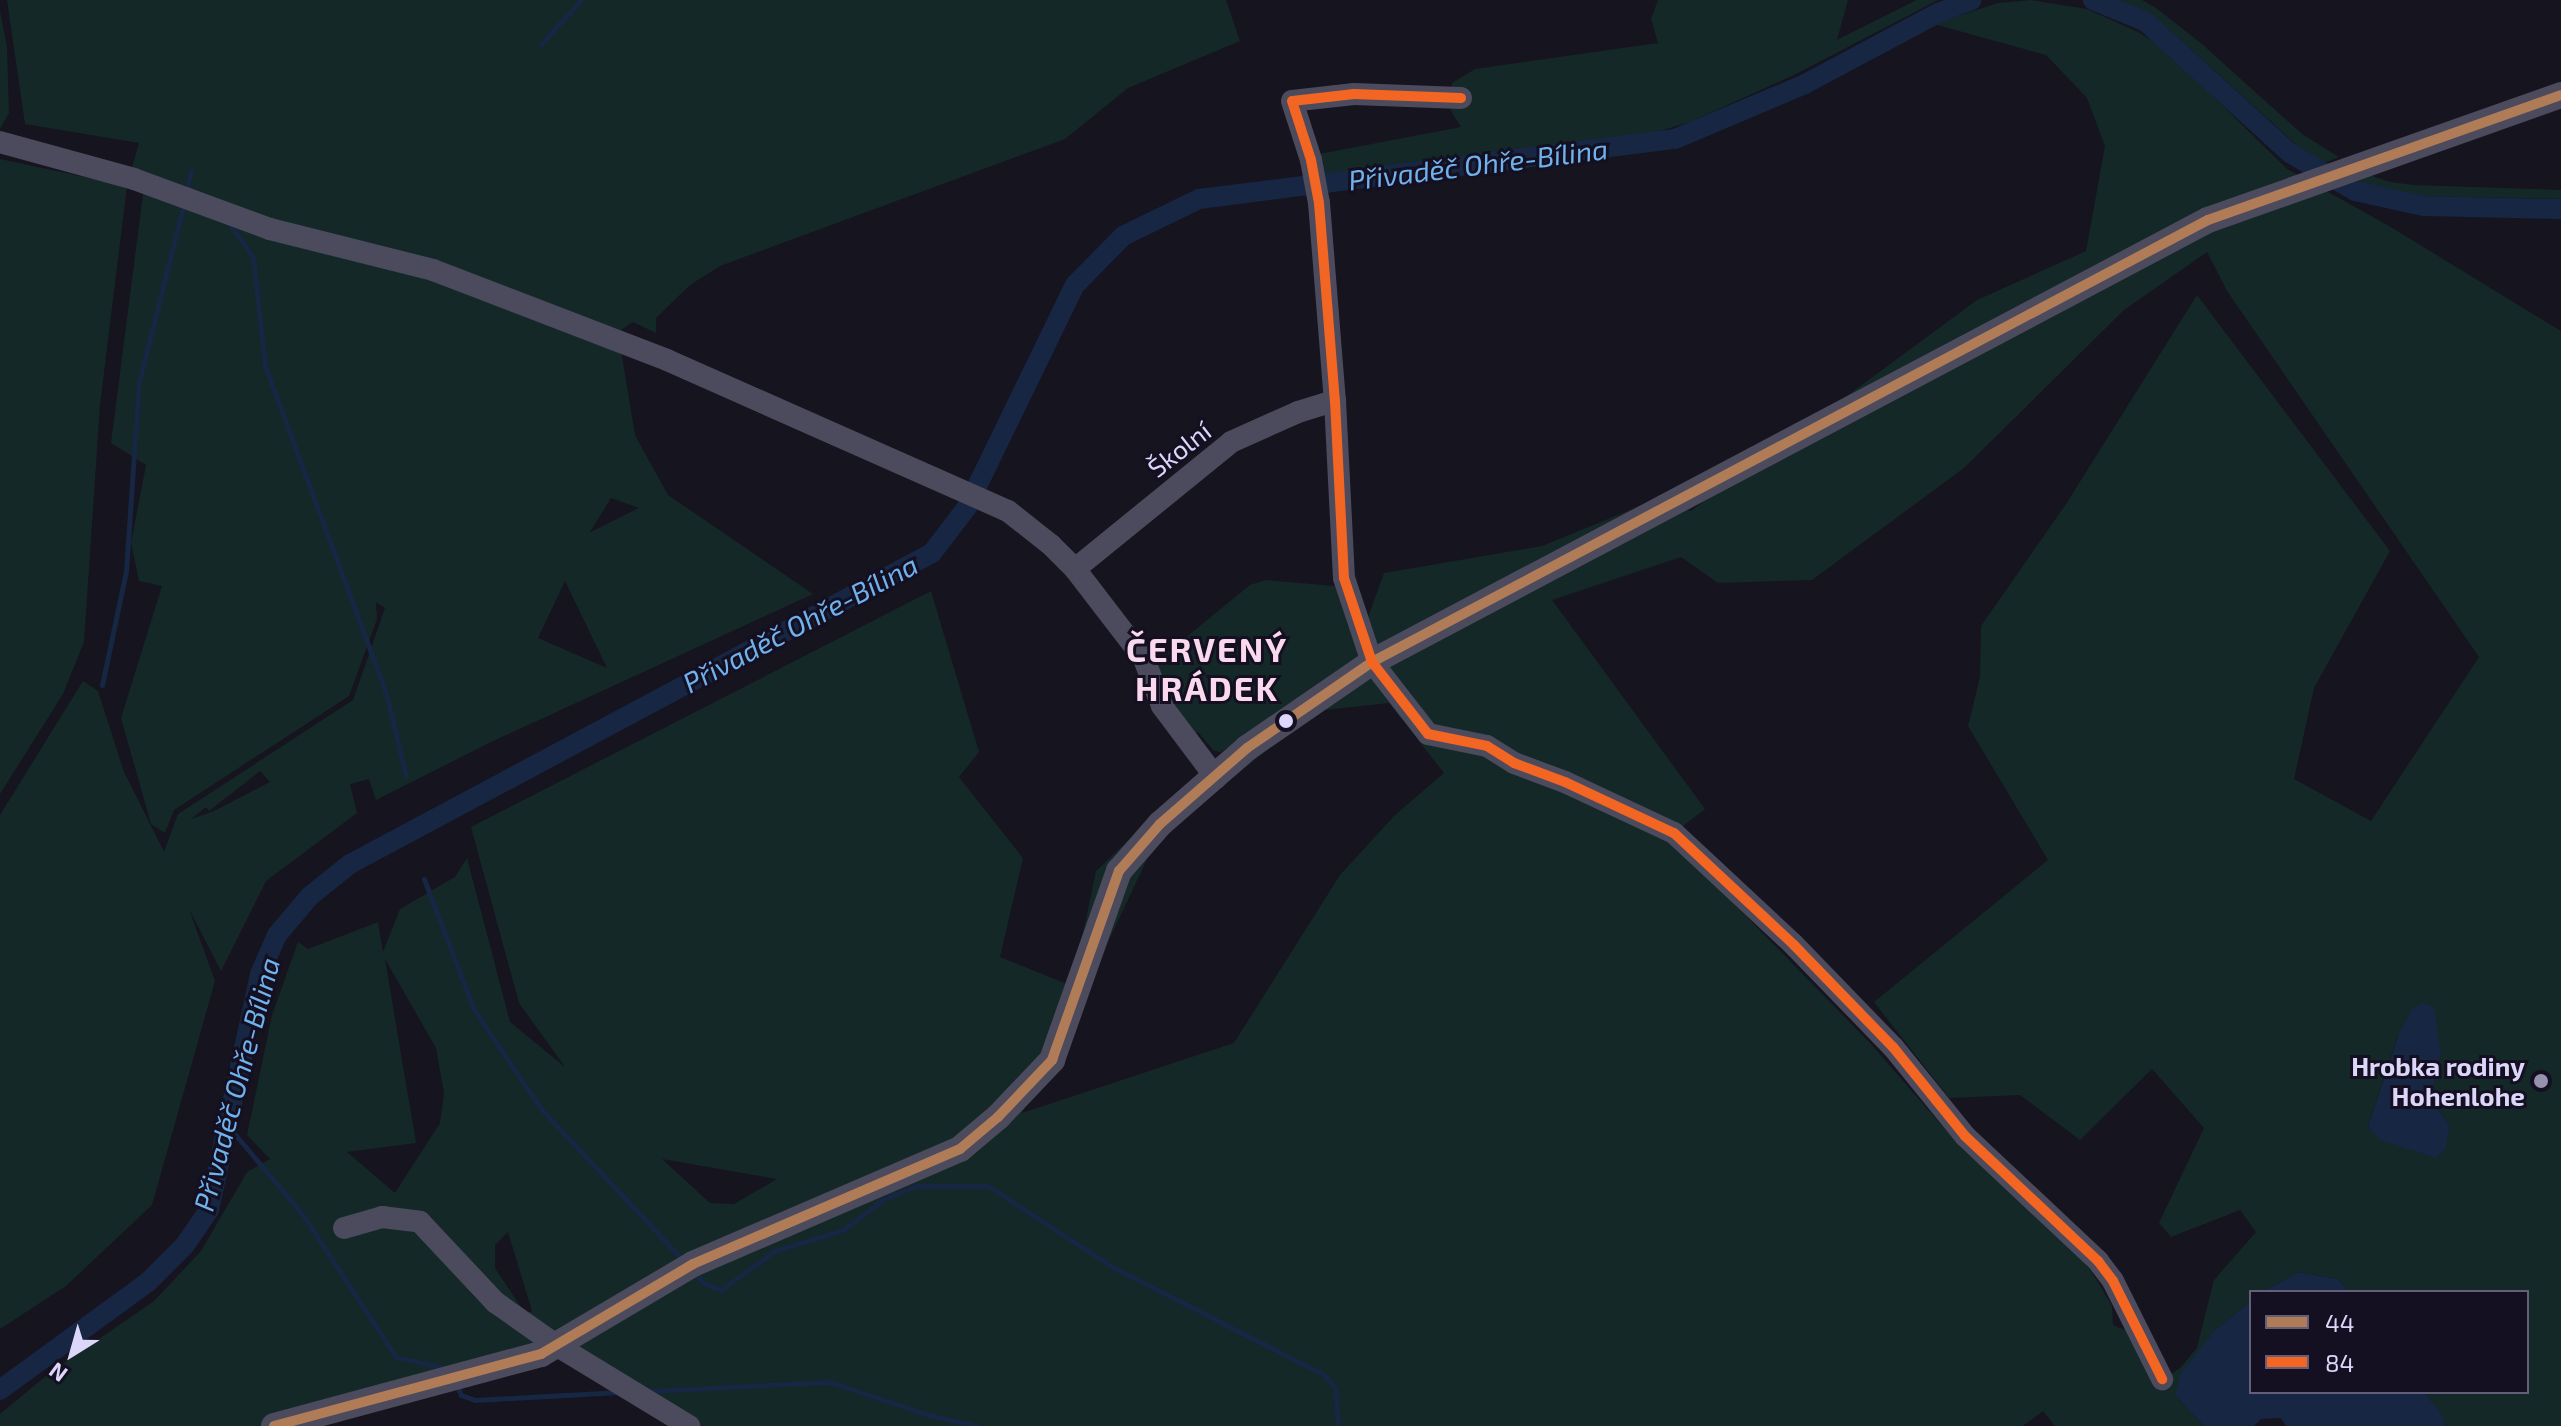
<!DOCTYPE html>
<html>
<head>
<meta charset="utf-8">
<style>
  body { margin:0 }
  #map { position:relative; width:2561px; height:1426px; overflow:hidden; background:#16141e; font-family:"Exo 2",sans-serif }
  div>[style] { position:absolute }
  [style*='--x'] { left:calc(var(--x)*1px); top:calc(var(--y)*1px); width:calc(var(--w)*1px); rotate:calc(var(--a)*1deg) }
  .green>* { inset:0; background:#142828 }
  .water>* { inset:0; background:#162643 }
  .stream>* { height:5px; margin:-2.5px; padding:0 2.5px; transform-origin:2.5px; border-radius:2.5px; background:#162643 }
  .canal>* { height:20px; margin:-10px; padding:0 10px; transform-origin:10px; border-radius:10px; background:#162643 }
  .minor>* { height:22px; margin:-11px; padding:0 11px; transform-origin:11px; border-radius:11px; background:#4c4a5d }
  .tertiary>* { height:26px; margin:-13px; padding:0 13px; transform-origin:13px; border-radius:13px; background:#4c4a5d }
  .bus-1>* { height:10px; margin:-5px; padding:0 5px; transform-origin:5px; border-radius:5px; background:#b07c57 }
  .bus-2>* { height:10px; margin:-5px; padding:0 5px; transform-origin:5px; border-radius:5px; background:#f26522 }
  .dots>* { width:22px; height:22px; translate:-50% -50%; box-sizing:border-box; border:4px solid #141022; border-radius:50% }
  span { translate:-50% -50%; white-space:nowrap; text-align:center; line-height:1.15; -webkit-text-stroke:6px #141022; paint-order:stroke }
  .street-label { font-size:26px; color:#dbd6fa }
  .poi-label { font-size:26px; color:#dbd6fa; font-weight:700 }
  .right { translate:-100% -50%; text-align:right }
  .water-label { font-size:28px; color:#70b2ee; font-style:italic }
  .district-label { font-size:34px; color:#fad8ed; font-weight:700; letter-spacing:2px }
  .legend { position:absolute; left:2249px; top:1290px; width:280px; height:104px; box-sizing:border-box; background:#141022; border:2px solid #645f78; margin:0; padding:10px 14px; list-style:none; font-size:24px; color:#dbd6fa }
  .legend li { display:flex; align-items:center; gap:16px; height:40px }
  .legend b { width:40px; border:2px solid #645f78 }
  .north { position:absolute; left:32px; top:1314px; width:80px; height:80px; -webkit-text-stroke:6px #141022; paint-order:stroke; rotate:217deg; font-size:22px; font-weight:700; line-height:32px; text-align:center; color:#dbd6fa }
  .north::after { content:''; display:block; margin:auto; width:28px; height:36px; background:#dbd6fa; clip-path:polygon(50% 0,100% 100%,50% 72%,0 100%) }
</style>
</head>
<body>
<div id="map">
  <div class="green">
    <i style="clip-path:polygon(evenodd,7px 0,1226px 0,1240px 41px,1128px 88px,1065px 139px,720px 266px,690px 285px,656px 318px,656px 333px,633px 322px,618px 332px,635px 435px,668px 495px,813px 594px,491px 742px,376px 800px,369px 779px,350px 784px,357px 813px,266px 881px,221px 971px,189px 909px,215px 981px,152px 1205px,66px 1286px,0 1329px,0 815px,83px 681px,98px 691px,124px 772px,164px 852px,178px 814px,353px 700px,385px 608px,376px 602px,377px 619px,349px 696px,174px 810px,165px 833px,151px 824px,121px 718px,162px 586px,139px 581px,131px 543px,146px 465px,111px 443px,143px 194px,131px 171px,139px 143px,25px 124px,7px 0,611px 498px,639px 508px,591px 532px,590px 532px,611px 498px,7px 0,565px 581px,607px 668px,538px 638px,565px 581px,7px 0,260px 771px,270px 782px,214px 811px,191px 819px,206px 807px,209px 811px,260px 771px)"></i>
    <i style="clip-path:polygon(1658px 0,1848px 0,1837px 40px,1917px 0,1938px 0,1796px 74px,1690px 122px,1653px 133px,1324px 176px,1319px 154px,1461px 127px,1451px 111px,1452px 83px,1475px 69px,1658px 43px,1651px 19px)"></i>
    <i style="clip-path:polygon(evenodd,2031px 0,2087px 9px,2140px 33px,2169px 53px,2287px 169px,2389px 226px,2561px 331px,2561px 1426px,2445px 1426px,2441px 1413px,2424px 1392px,2527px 1392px,2527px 1292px,2349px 1292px,2338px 1279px,2300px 1272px,2262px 1292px,2251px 1292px,2251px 1301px,2215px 1330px,2175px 1395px,2204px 1426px,2055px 1426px,2043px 1411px,2023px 1426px,680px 1426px,551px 1353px,302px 1426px,0 1426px,0 1414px,47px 1375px,154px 1301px,201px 1251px,247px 1172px,270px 1159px,247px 1135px,272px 1015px,298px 942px,308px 949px,378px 922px,383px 952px,400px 909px,455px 877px,467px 858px,510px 1022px,565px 1067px,519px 1003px,471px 827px,931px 591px,979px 752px,959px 777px,1023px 858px,1000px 957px,1072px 986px,1096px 871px,1200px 772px,1297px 698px,1221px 752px,1214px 751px,1198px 732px,1194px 734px,1169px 703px,1156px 669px,1158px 660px,1250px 585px,1265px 580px,1335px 586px,1343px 594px,1350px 614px,1347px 623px,1357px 648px,1384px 573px,1542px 546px,1652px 501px,1691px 511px,1977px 300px,2086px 251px,2105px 146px,2087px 98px,2046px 55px,1934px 24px,1998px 3px,2031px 0,2207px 252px,2227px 291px,2479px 657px,2371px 821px,2294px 779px,2314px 688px,2390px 551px,2197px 295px,2066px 504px,1981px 626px,1980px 677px,1968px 726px,2048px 860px,1874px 1002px,1949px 1098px,2020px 1095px,2080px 1140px,2152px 1069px,2204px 1128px,2159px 1223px,2171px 1237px,2240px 1210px,2256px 1232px,2214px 1280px,2197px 1348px,2180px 1368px,2162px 1381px,2134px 1334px,2113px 1325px,2112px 1306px,2092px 1272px,2066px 1240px,2018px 1193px,1964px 1151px,1871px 1044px,1669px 837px,1705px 809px,1552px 600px,1681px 557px,1718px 583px,1812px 580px,1964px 468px,2124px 310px,2207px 252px,2031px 0,1389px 703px,1444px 773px,1394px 816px,1340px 875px,1234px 1043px,1022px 1113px,1086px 989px,1157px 838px,1316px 711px,1389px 703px,2031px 0,385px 959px,436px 1048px,444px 1093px,440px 1123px,395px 1193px,347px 1152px,416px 1143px,385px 959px,2031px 0,2398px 1035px,2441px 1054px,2434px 1087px,2438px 1109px,2450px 1127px,2368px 1127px,2398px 1035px,2031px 0,662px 1159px,777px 1179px,734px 1204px,710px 1203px,662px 1159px,2031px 0,508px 1232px,532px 1311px,525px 1313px,495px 1268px,495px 1245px,508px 1232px)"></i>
    <i style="clip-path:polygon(2116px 0,2142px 0,2156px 8px,2202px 44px,2302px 134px,2339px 157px,2319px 165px,2164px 25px)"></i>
    <i style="clip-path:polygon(0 11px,7px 47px,9px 113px,0 129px)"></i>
    <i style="clip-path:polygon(0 159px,127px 186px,100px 405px,84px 642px,63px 694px,0 794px)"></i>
    <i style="clip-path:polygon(2367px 174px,2390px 182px,2414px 185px,2561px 190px,2561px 199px,2421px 196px,2399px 194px,2352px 181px)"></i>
  </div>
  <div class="water">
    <i style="clip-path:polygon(2422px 1003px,2434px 1007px,2441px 1054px,2434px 1087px,2438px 1109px,2450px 1127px,2445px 1149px,2436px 1158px,2380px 1140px,2368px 1127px,2398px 1036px,2411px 1010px)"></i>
    <i style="clip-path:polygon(2299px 1272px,2338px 1279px,2349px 1292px,2262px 1292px)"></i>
    <i style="clip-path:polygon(2251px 1301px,2251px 1392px,2424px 1392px,2441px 1413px,2445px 1426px,2286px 1426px,2281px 1418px,2261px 1419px,2254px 1426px,2204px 1426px,2175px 1395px,2181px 1373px,2215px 1330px)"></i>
  </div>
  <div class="stream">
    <i style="--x:541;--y:44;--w:59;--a:-47.7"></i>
    <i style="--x:191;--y:171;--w:16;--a:104"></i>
    <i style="--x:187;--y:187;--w:5;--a:22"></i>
    <i style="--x:228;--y:222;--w:43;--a:54.5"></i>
    <i style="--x:253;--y:257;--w:110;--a:83.7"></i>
    <i style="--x:265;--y:366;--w:349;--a:69.7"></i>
    <i style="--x:386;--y:693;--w:85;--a:76.5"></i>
    <i style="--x:102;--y:685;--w:116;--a:-78.1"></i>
    <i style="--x:126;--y:571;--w:189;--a:-86.1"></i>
    <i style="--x:139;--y:382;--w:185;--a:-75.9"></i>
    <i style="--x:424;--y:879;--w:140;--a:69.1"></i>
    <i style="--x:474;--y:1010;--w:121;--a:55.8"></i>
    <i style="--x:542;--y:1110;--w:204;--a:46.8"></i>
    <i style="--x:228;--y:1126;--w:116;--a:49.9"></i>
    <i style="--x:303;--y:1215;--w:170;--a:56.8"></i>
    <i style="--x:396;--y:1357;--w:50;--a:12.7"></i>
    <i style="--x:694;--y:1272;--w:15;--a:48"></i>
    <i style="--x:704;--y:1283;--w:18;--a:22"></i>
    <i style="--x:721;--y:1290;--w:66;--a:-36.3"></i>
    <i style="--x:774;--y:1251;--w:72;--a:-16.9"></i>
    <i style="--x:843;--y:1230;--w:51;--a:-37.1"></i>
    <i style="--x:884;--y:1199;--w:35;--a:-22"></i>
    <i style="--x:917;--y:1186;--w:71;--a:0"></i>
    <i style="--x:988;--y:1186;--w:153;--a:33"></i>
    <i style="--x:1116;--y:1269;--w:232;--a:26.9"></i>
    <i style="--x:1323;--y:1374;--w:18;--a:49"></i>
    <i style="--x:1335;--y:1388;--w:38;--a:85"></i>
    <i style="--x:457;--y:1386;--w:10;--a:66"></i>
    <i style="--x:461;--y:1395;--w:15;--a:20"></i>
    <i style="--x:475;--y:1400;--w:145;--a:-3.2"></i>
    <i style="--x:646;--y:1391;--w:184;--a:-2.8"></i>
    <i style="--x:830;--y:1382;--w:104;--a:18.4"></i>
    <i style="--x:929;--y:1415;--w:50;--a:12.7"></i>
  </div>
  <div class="canal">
    <i style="--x:2093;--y:0;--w:57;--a:22.5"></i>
    <i style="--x:2146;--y:22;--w:195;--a:42.3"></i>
    <i style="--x:2290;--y:153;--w:75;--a:30.3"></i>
    <i style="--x:2355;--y:191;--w:71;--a:12.3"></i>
    <i style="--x:2424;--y:206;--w:137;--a:1.3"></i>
    <i style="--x:0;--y:1390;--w:183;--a:-36.1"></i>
    <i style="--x:148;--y:1282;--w:52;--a:-45"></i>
    <i style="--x:185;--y:1245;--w:42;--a:-55.6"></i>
    <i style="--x:209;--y:1210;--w:241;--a:-77.8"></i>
    <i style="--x:260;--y:974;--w:43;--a:-66.4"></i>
    <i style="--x:277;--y:935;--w:51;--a:-49.8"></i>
    <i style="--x:310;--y:896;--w:51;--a:-38.7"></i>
    <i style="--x:350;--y:864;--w:660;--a:-28.12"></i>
    <i style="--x:932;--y:553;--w:58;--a:-52.7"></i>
    <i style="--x:967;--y:507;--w:247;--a:-64.1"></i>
    <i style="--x:1075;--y:285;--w:69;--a:-45.6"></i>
    <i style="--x:1123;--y:236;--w:85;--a:-26"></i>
    <i style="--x:1199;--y:199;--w:480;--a:-7.2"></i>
    <i style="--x:1675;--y:139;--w:141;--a:-22.9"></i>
    <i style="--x:1805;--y:84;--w:151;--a:-28.1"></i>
    <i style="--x:1938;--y:13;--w:36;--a:-21"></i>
  </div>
  <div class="minor">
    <i style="--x:1461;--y:98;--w:107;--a:-177.9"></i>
    <i style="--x:1354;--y:94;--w:62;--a:173.6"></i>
    <i style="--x:1292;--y:101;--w:62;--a:72.1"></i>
    <i style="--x:1311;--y:160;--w:44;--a:79.5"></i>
    <i style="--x:1319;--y:203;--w:199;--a:85.4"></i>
    <i style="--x:1335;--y:401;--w:177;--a:87.1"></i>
    <i style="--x:1344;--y:578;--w:89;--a:71.6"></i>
    <i style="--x:1372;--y:662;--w:91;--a:52.1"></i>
    <i style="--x:1428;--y:734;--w:60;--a:11.5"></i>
    <i style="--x:1487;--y:746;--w:32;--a:32"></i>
    <i style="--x:1514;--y:763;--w:54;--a:20.4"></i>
    <i style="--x:1565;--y:782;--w:120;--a:25.1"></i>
    <i style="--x:1674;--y:833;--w:164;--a:43"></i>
    <i style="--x:1794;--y:945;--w:142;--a:45.9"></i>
    <i style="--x:1893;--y:1047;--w:114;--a:51"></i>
    <i style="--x:1965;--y:1136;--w:183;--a:43.2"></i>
    <i style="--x:2098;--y:1261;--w:25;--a:53"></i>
    <i style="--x:2113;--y:1281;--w:110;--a:63.4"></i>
    <i style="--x:0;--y:142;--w:139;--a:15.4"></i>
    <i style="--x:134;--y:179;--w:145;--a:20.2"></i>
    <i style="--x:270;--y:229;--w:168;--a:14.1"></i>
    <i style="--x:433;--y:270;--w:251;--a:21"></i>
    <i style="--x:667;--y:360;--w:373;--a:23.9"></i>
    <i style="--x:1008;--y:511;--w:55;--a:38.3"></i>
    <i style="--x:1051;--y:545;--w:34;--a:45"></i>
    <i style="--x:1075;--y:569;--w:113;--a:52.5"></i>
    <i style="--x:1144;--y:659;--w:50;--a:69"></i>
    <i style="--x:1162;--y:706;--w:90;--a:53.1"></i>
    <i style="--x:1075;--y:569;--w:201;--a:-39.1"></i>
    <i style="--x:1231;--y:442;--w:73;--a:-24.1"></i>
    <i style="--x:1298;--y:412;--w:39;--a:-17"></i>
    <i style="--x:344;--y:1228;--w:40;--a:-16"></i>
    <i style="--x:382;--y:1217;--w:38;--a:7"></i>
    <i style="--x:420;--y:1222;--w:110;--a:46.8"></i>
    <i style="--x:495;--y:1302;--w:75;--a:35.2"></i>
    <i style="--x:556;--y:1345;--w:156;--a:31.3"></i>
  </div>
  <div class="tertiary">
    <i style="--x:274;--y:1426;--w:277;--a:-15.1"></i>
    <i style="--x:541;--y:1354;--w:177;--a:-30.6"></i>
    <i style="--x:693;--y:1264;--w:291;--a:-23.3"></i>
    <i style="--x:960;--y:1149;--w:50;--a:-40.1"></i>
    <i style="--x:998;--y:1117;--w:79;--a:-46.5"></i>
    <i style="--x:1052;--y:1060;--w:201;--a:-70.5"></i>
    <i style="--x:1119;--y:871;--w:62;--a:-48.9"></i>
    <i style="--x:1160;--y:824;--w:116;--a:-41.1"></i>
    <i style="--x:1247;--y:748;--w:152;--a:-34.5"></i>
    <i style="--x:1372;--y:662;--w:946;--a:-27.87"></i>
    <i style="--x:2208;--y:220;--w:374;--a:-19.5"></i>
  </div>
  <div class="bus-1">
    <i style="--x:274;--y:1426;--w:277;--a:-15.1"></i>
    <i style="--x:541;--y:1354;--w:177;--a:-30.6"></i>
    <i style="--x:693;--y:1264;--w:291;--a:-23.3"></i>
    <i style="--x:960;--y:1149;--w:50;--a:-40.1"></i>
    <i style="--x:998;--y:1117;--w:79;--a:-46.5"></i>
    <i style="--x:1052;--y:1060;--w:201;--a:-70.5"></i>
    <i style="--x:1119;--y:871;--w:62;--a:-48.9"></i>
    <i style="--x:1160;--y:824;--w:116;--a:-41.1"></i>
    <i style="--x:1247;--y:748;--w:152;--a:-34.5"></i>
    <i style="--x:1372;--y:662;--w:946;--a:-27.87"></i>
    <i style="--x:2208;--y:220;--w:374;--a:-19.5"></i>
  </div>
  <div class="bus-2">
    <i style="--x:1461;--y:98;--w:107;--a:-177.9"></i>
    <i style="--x:1354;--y:94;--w:62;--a:173.6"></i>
    <i style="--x:1292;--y:101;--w:62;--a:72.1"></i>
    <i style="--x:1311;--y:160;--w:44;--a:79.5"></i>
    <i style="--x:1319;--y:203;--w:199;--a:85.4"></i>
    <i style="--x:1335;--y:401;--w:177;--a:87.1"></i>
    <i style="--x:1344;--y:578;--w:89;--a:71.6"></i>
    <i style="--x:1372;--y:662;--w:91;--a:52.1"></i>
    <i style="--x:1428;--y:734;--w:60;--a:11.5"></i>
    <i style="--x:1487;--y:746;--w:32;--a:32"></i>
    <i style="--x:1514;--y:763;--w:54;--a:20.4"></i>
    <i style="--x:1565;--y:782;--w:120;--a:25.1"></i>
    <i style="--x:1674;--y:833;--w:164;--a:43"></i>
    <i style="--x:1794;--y:945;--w:142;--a:45.9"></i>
    <i style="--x:1893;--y:1047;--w:114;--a:51"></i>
    <i style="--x:1965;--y:1136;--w:183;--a:43.2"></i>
    <i style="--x:2098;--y:1261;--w:25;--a:53"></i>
    <i style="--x:2113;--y:1281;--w:110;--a:63.4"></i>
  </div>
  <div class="dots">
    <i style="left:1286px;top:721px;background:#dbd6fa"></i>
    <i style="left:2541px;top:1081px;background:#9692ad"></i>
  </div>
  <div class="street-label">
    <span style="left:1179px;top:449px;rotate:-38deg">Školní</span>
  </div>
  <div class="poi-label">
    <span class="right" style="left:2525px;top:1081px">Hrobka rodiny<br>Hohenlohe</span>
  </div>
  <div class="water-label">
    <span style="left:1478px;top:164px;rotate:-7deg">Přivaděč Ohře-Bílina</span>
    <span style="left:800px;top:623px;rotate:-28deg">Přivaděč Ohře-Bílina</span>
    <span style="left:236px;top:1084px;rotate:-75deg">Přivaděč Ohře-Bílina</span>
  </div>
  <div class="district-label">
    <span style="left:1207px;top:668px">ČERVENÝ<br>HRÁDEK</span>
  </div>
  <ul class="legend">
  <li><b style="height:10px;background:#b07c57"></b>44</li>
  <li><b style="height:10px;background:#f26522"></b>84</li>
  </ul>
  <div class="north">N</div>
</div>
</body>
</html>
